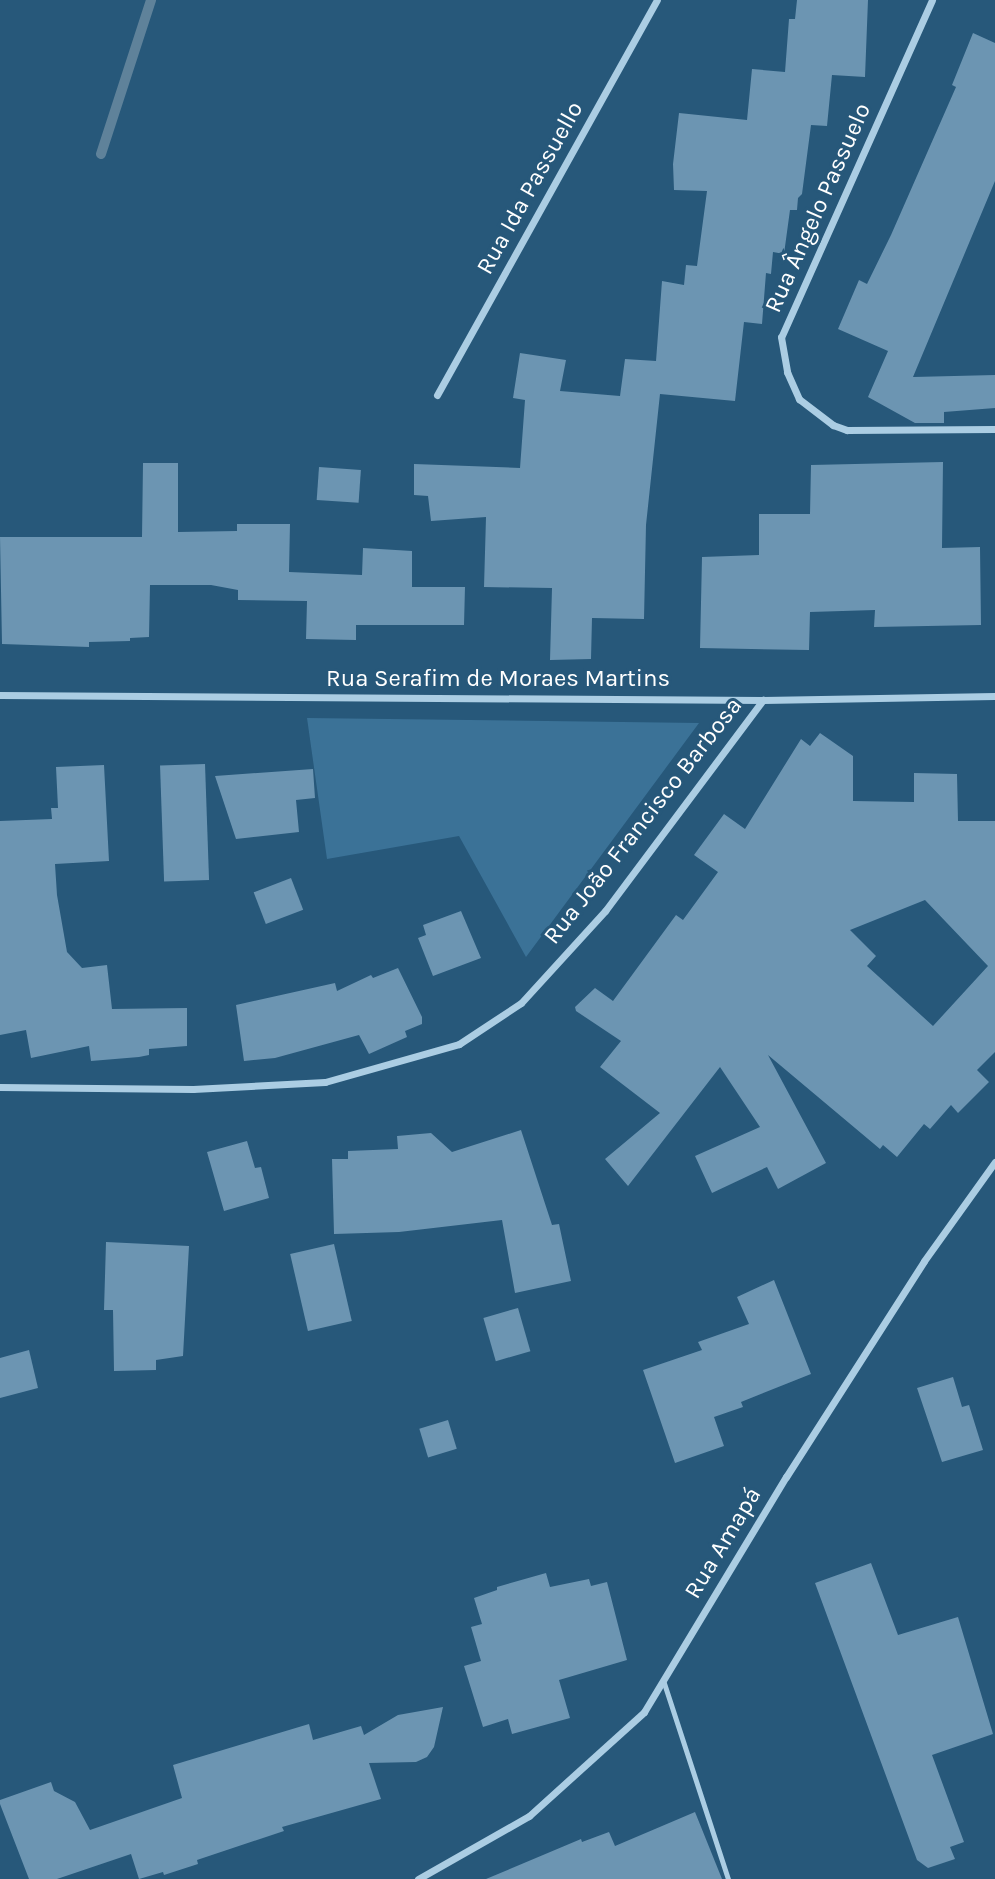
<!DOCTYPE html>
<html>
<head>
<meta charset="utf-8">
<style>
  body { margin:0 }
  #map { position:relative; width:995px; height:1879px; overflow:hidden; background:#27587a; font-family:Karla,sans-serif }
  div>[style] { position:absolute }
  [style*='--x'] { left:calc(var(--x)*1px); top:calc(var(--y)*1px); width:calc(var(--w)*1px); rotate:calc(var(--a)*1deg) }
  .green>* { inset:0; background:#3b7297 }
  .stream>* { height:10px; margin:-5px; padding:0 5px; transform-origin:5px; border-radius:5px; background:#5f829a }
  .building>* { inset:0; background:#6c95b2; transform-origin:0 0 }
  .service>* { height:5px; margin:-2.5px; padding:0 2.5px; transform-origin:2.5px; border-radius:2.5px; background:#abcde3 }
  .minor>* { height:7px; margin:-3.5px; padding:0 3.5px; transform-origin:3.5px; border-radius:3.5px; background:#abcde3 }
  span { translate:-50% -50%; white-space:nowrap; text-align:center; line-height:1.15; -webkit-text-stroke:6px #27587a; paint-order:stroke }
  .street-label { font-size:24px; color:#fff }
</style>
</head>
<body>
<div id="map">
  <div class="green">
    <i style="clip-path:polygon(307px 718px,699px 723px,526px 957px,459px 836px,327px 859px)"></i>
  </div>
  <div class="stream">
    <i style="--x:101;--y:154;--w:162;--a:-72"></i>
  </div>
  <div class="building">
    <i style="clip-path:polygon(797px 0,868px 0,865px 77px,832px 75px,827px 126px,811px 125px,802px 194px,798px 198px,797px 210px,790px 210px,784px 254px,773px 252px,771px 274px,766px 273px,762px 324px,744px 322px,735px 401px,660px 394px,646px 525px,644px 619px,592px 618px,591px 659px,550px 660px,552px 588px,484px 587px,486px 517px,431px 521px,428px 496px,414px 495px,414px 464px,520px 468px,525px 400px,513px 398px,520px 353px,566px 360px,560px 391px,620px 396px,625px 359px,656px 361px,662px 281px,684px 285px,686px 265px,697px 266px,707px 191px,674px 190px,673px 164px,679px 113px,747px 120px,752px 69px,785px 72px,789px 19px,795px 19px)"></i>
    <i style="clip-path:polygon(973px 33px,995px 43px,995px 181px,913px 377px,995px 375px,995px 408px,944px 412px,944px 423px,915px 423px,868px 397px,888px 351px,838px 329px,859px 280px,867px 284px,891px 235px,956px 87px,952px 85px)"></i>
    <i style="clip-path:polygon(943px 462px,942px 548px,980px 547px,981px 625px,874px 627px,875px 610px,810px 612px,809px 650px,700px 648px,702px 557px,759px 555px,759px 514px,810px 514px,811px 465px)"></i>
    <i style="clip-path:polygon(143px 463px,178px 463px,178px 532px,237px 531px,237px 524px,290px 524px,289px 572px,362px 575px,363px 548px,412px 551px,412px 587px,465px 587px,464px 625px,356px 625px,356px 640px,306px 639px,307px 601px,238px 600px,238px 590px,211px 585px,150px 585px,149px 637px,130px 638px,130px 641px,89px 642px,89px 647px,2px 644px,0 537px,142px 537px)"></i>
    <i style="left:319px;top:467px;width:42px;height:33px;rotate:4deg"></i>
    <i style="clip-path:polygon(evenodd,820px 733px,853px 756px,853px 801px,914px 802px,914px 773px,957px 774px,958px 821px,995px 821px,995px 1052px,977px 1070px,989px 1082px,958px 1113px,951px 1105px,930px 1129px,924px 1124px,897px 1157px,883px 1145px,880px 1149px,768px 1055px,826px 1163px,778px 1189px,767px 1167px,712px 1193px,695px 1156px,760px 1127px,720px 1067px,628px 1186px,605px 1159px,660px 1113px,600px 1067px,621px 1041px,576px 1011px,575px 1007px,595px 988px,613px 1001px,676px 915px,683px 920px,718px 872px,694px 855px,724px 814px,745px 829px,801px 739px,810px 746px,820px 733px,925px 900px,988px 966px,933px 1026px,867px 966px,876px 956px,850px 930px,925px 900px)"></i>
    <i style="left:205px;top:764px;width:116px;height:45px;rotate:88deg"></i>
    <i style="clip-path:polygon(104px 765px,109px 861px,55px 864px,57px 895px,67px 952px,82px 968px,107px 965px,112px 1009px,187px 1008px,187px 1046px,149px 1049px,149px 1055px,139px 1057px,91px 1061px,89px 1046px,31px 1058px,26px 1030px,0 1035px,0 821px,52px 819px,51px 808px,58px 808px,56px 767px)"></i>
    <i style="clip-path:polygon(313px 769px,315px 798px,296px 800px,299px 832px,236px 839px,215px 776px)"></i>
    <i style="left:291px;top:878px;width:34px;height:40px;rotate:69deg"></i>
    <i style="clip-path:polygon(461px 911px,481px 958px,433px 976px,418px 938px,426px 935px,423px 925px)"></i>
    <i style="clip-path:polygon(398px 968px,422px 1017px,422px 1024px,405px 1031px,407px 1037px,369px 1054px,359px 1035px,275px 1058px,244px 1061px,236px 1005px,335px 983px,337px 991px,371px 975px,373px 978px)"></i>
    <i style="clip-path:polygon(521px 1130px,552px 1225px,559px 1224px,571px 1281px,515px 1293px,502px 1220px,399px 1232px,334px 1234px,332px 1159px,348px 1159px,348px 1151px,398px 1149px,397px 1136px,431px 1133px,452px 1152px)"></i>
    <i style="clip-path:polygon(247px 1141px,255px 1168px,261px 1167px,269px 1198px,224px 1211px,207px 1152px)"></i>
    <i style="clip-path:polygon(106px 1242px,189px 1246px,183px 1356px,156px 1360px,156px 1370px,114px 1371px,113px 1310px,104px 1310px)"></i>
    <i style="left:334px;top:1244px;width:79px;height:45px;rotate:77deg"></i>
    <i style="clip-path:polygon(774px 1280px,811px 1374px,741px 1402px,743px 1407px,714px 1417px,724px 1446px,675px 1463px,643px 1370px,702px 1350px,698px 1342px,749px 1324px,737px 1297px)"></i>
    <i style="left:518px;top:1308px;width:45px;height:36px;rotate:74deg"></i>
    <i style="clip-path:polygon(29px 1350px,38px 1388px,0 1398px,0 1358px)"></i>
    <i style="clip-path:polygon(953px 1377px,962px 1407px,969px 1405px,983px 1450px,942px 1462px,917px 1388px)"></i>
    <i style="left:448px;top:1420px;width:30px;height:30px;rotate:73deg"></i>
    <i style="clip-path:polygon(871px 1563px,898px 1635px,958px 1617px,993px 1734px,932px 1755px,964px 1842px,950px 1847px,955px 1859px,928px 1868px,917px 1860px,815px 1583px)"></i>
    <i style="clip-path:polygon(546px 1573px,550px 1587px,589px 1579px,591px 1586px,607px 1582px,627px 1660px,559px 1680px,570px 1718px,512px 1734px,508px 1719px,483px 1727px,464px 1666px,481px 1661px,471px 1627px,482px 1624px,474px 1598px,497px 1590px,497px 1587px)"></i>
    <i style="clip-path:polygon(443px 1707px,434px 1747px,427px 1757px,416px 1762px,369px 1763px,381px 1799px,282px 1827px,284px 1831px,197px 1860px,198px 1864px,164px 1875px,163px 1872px,139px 1879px,131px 1854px,57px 1879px,29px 1879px,0 1804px,0 1800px,51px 1782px,54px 1791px,75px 1802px,90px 1830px,182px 1798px,173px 1765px,309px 1724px,313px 1740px,361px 1726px,364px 1735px,398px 1715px)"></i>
    <i style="clip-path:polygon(695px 1812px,722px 1879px,486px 1879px,581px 1839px,582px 1842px,609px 1832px,615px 1846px)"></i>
  </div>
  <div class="service">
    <i style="--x:663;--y:1680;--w:209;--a:71.9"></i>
  </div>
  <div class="minor">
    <i style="--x:932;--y:0;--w:369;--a:114.1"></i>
    <i style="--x:781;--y:337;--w:36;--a:80"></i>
    <i style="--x:787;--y:372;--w:30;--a:66"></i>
    <i style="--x:799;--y:399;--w:43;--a:37.4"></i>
    <i style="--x:833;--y:425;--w:15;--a:20"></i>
    <i style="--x:847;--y:430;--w:148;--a:-0.4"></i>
    <i style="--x:437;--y:395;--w:452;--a:-60.9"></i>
    <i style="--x:0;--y:695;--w:763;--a:0.38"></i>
    <i style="--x:763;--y:700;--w:232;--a:-1"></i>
    <i style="--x:0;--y:1087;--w:193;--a:0.6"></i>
    <i style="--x:193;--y:1089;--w:132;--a:-3"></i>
    <i style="--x:325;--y:1082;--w:139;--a:-15.8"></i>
    <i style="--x:459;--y:1044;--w:74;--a:-33.5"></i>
    <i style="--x:521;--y:1003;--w:125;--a:-47.6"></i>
    <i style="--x:605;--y:911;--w:264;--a:-53.2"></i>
    <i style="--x:418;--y:1879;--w:128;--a:-29.6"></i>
    <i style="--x:529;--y:1816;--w:155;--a:-42.1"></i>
    <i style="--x:644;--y:1712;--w:275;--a:-58.9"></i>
    <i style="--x:786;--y:1477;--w:256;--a:-57.4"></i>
    <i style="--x:924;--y:1261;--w:122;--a:-54.4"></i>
  </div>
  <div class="street-label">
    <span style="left:530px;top:188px;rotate:-61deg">Rua Ida Passuello</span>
    <span style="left:818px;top:208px;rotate:-66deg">Rua Ângelo Passuelo</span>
    <span style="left:498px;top:679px">Rua Serafim de Moraes Martins</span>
    <span style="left:643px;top:821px;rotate:-52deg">Rua João Francisco Barbosa</span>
    <span style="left:723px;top:1543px;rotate:-59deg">Rua Amapá</span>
  </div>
</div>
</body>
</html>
